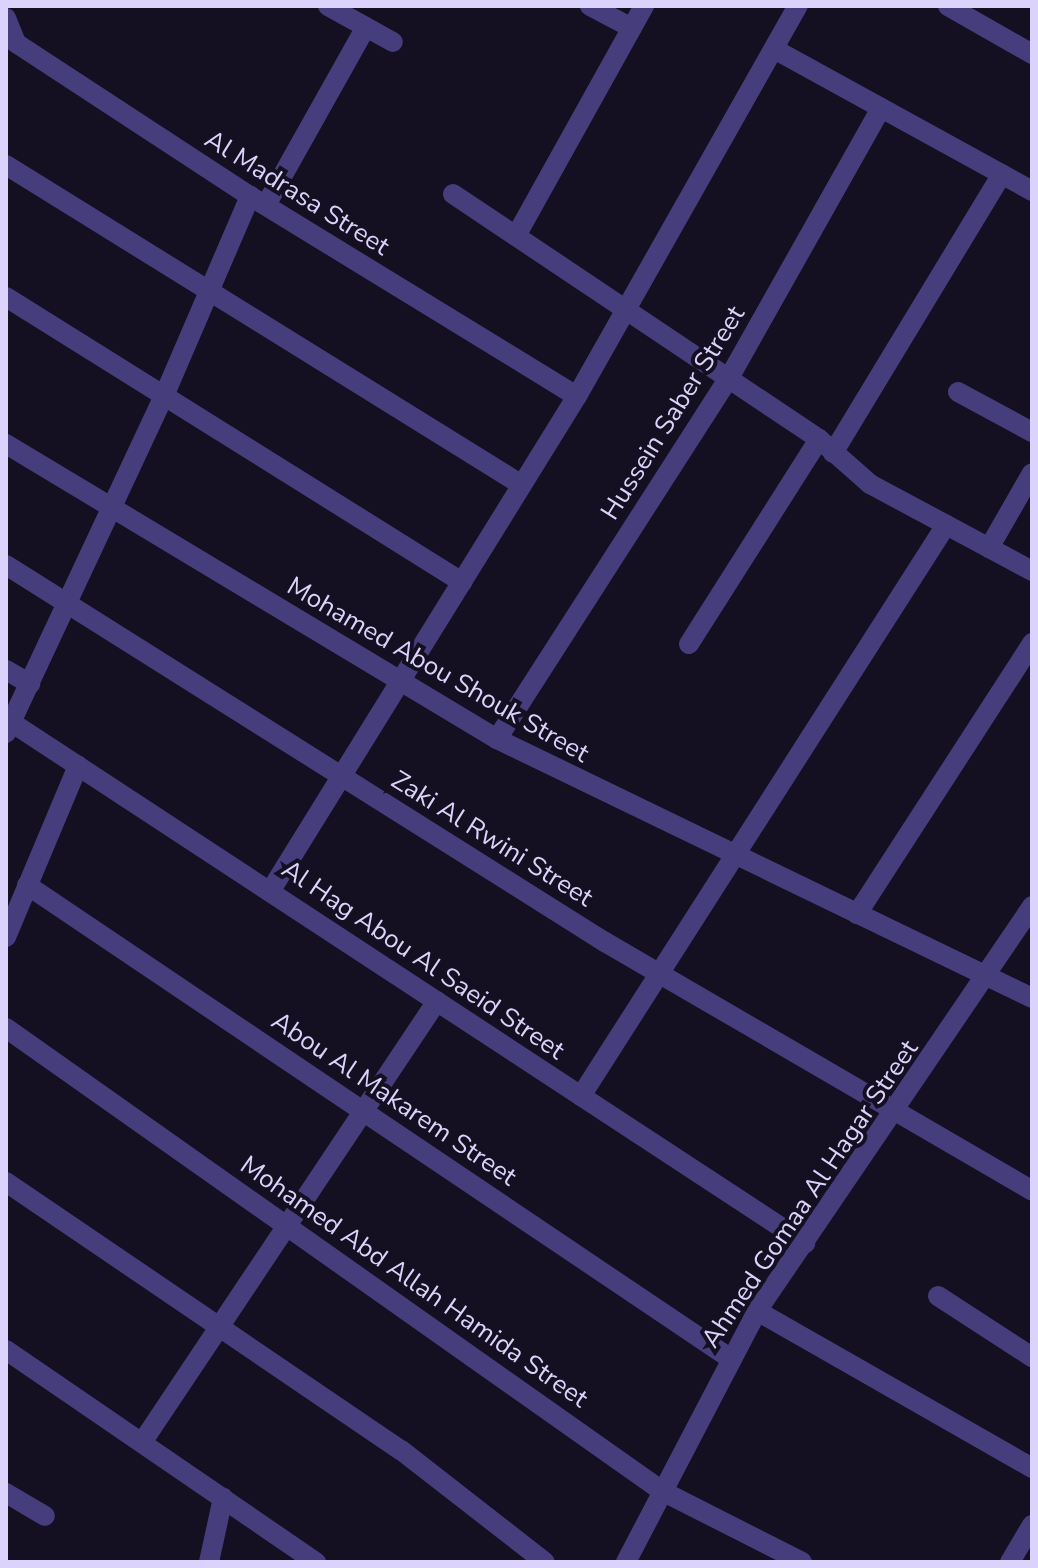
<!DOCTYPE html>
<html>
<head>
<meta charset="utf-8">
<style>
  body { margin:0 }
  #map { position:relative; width:1038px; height:1568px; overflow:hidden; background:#140f21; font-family:"Nunito Sans",sans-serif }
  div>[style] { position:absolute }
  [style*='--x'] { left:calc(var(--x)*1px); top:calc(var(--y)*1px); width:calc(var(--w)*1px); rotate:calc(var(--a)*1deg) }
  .minor>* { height:20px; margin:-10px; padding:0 10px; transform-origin:10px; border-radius:10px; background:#463e7c }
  span { translate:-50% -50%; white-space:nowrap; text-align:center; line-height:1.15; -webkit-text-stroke:8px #140f21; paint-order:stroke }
  .street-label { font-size:26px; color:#dbd3fb }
  .frame { position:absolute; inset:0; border:8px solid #dbd3fb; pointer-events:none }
</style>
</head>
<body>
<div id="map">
  <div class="minor">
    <i style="--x:328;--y:6;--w:74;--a:29"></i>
    <i style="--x:590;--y:6;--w:47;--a:27.6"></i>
    <i style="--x:948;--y:6;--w:97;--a:29.7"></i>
    <i style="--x:6;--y:18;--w:27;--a:68"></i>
    <i style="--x:16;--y:43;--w:280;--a:33.2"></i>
    <i style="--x:250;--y:196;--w:383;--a:31.5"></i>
    <i style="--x:774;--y:49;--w:294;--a:28.8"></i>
    <i style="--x:6;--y:165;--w:607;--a:31.81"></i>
    <i style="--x:453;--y:194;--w:440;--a:33.8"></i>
    <i style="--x:819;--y:439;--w:68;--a:41.4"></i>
    <i style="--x:870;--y:484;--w:184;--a:28.2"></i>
    <i style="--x:266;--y:205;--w:204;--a:-60.7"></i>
    <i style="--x:516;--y:236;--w:263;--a:-60.9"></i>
    <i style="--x:6;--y:297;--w:538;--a:32.01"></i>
    <i style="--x:958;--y:392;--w:84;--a:28.4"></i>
    <i style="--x:6;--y:444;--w:573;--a:31"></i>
    <i style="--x:497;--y:739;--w:594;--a:25.83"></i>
    <i style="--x:833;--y:453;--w:326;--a:-58.8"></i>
    <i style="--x:989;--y:548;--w:86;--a:-60.2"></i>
    <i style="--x:6;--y:565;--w:708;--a:32.19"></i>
    <i style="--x:605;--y:942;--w:494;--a:30.2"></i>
    <i style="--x:689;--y:644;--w:243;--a:-57.6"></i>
    <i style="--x:6;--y:670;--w:28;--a:30"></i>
    <i style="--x:11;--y:722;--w:950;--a:33.27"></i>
    <i style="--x:6;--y:733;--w:372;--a:-64.9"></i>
    <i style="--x:164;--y:396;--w:218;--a:-66.7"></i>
    <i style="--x:497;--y:739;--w:429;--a:-57.3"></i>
    <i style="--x:729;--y:378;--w:310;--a:-60.6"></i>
    <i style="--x:27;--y:885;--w:849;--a:33.95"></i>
    <i style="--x:271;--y:890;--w:581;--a:-58.22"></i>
    <i style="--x:577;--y:396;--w:448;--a:-60.5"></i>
    <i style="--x:857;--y:914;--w:323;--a:-57.1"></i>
    <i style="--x:6;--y:937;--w:186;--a:-67.2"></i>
    <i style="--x:6;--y:1028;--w:803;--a:35.21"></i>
    <i style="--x:662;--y:1491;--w:157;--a:26.9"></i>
    <i style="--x:581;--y:1096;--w:678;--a:-57.41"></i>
    <i style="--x:6;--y:1182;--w:477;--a:34.2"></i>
    <i style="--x:401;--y:1450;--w:182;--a:37.9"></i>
    <i style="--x:938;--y:1296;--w:112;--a:33"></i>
    <i style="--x:757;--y:1311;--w:317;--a:29.7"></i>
    <i style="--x:6;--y:1350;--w:376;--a:34.4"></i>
    <i style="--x:143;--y:1441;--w:529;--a:-56.25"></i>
    <i style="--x:6;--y:1493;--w:45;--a:30.5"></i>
    <i style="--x:209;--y:1562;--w:66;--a:-77.7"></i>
    <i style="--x:626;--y:1562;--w:283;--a:-62.4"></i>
    <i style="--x:757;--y:1311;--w:490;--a:-55.8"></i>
    <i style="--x:1010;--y:1562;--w:43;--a:-59.3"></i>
  </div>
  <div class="street-label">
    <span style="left:297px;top:193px;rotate:32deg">Al Madrasa Street</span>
    <span style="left:673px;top:413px;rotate:-58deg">Hussein Saber Street</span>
    <span style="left:438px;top:670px;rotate:30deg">Mohamed Abou Shouk Street</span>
    <span style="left:492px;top:839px;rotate:32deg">Zaki Al Rwini Street</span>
    <span style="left:423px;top:960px;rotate:34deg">Al Hag Abou Al Saeid Street</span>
    <span style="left:394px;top:1099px;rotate:34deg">Abou Al Makarem Street</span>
    <span style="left:810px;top:1194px;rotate:-56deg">Ahmed Gomaa Al Hagar Street</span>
    <span style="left:414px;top:1282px;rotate:35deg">Mohamed Abd Allah Hamida Street</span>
  </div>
  <div class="frame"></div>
</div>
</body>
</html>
